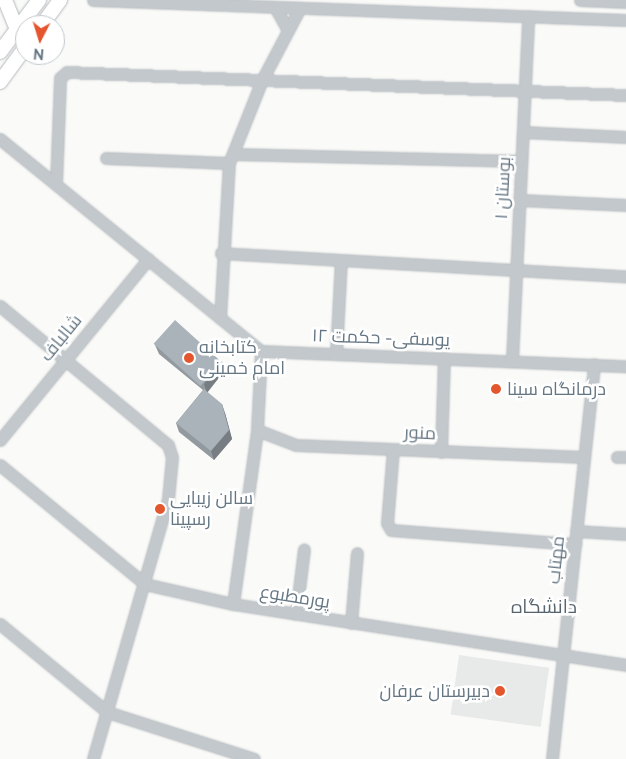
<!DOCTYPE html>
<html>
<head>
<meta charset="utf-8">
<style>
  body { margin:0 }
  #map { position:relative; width:626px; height:759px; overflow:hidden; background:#fafaf8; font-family:Raleway,Cairo,sans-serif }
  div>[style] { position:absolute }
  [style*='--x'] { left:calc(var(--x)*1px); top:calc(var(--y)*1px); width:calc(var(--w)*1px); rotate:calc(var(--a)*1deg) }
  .built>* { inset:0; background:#e8e9e9; transform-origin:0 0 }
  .roads { filter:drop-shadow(0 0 1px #b5babe) drop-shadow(0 0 1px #b5babe) }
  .minor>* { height:11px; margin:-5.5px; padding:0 5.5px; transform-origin:5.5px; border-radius:5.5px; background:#c3c8cc }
  .major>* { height:14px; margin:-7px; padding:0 7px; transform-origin:7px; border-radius:7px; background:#fff }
  .wall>* { inset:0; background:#929a9f }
  .shaded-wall>* { inset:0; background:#777d82 }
  .building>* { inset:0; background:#aab3b9; transform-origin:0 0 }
  .dots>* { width:14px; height:14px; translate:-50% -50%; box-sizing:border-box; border:2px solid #fff; border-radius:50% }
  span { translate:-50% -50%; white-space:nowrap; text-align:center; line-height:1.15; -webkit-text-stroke:5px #fff; paint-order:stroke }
  .street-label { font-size:18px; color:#657683 }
  .poi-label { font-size:18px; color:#657683 }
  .left { translate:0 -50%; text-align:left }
  .right { translate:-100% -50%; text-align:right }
  .neighbourhood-label { font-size:19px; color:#57646e }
  .north { position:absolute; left:15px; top:15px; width:50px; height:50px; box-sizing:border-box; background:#fff; border:1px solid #c1c8cd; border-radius:50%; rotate:185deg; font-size:14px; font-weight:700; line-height:20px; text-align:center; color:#657683 }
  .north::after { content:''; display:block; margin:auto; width:18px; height:22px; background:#e4572e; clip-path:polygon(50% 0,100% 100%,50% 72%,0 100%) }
</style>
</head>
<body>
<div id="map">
  <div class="built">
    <i style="left:459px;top:655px;width:91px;height:60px;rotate:8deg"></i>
  </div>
  <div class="roads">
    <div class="minor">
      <i style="--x:93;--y:0;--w:533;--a:2.15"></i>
      <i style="--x:580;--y:0;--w:46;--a:2.5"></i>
      <i style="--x:275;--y:7;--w:25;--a:61"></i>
      <i style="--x:523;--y:132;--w:103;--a:2.8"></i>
      <i style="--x:0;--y:139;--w:336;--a:39.1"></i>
      <i style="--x:261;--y:351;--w:365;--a:2.4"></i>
      <i style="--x:233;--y:154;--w:288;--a:1.4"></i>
      <i style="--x:106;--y:158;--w:123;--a:2.3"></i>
      <i style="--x:56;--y:184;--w:106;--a:-87.8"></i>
      <i style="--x:60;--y:78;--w:9;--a:-41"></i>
      <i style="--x:67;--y:72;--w:559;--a:2.36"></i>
      <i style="--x:520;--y:200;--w:106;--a:2.7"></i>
      <i style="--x:221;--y:253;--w:406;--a:3.3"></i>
      <i style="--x:0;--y:306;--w:218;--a:39.6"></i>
      <i style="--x:168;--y:445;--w:13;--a:72"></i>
      <i style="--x:172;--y:457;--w:42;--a:95.4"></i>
      <i style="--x:168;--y:499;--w:271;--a:106.1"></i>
      <i style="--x:220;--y:318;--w:155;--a:-86.7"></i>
      <i style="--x:229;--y:163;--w:89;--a:-68.3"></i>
      <i style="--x:262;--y:80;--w:81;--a:-62.2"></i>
      <i style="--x:336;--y:354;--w:94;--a:-87"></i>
      <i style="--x:512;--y:361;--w:345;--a:-87.3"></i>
      <i style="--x:257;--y:430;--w:42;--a:21"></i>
      <i style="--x:296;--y:445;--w:288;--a:2.4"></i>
      <i style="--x:0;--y:440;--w:234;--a:-50.7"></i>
      <i style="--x:393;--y:449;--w:74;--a:94.6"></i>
      <i style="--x:387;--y:523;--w:8;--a:60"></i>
      <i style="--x:391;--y:530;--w:185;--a:4.4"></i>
      <i style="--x:441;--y:452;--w:94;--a:-88.2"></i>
      <i style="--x:617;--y:457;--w:9;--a:0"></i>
      <i style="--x:0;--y:465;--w:188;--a:39.4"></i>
      <i style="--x:145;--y:584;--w:90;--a:12.8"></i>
      <i style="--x:233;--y:604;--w:398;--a:8.8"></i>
      <i style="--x:576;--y:531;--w:50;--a:3.4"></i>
      <i style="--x:233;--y:604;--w:176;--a:-82.1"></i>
      <i style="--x:257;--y:430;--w:79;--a:-87.1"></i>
      <i style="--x:296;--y:614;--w:65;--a:-83"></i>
      <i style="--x:351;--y:623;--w:70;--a:-85.1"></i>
      <i style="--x:0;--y:624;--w:139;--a:39.4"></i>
      <i style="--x:107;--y:712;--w:154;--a:17.7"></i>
      <i style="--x:552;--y:759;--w:397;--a:-83.9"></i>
    </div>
    <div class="major">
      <i style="--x:5;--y:0;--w:31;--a:68"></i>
      <i style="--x:42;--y:25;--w:31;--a:-54"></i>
      <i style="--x:0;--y:52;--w:65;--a:-53.1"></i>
      <i style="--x:0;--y:82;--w:42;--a:-53.7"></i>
    </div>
  </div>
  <div class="wall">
    <i style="clip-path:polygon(155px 345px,222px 362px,225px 370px,207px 392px,225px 413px,232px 439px,214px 460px,179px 432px,176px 423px,203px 390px,159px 354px)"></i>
  </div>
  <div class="shaded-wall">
    <i style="clip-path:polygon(222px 362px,225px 370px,207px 393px,204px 384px)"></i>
    <i style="clip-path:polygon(222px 404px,225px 413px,232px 439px,214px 460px,211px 451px)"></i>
  </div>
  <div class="building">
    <i style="left:175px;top:320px;width:63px;height:32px;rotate:42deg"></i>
    <i style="clip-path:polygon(204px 389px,222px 404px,229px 430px,211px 451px,176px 423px)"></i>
  </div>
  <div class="dots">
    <i style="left:189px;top:358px;background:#e4572e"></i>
    <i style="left:496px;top:389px;background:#e4572e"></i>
    <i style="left:160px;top:509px;background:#e4572e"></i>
    <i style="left:500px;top:691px;background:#e4572e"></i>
  </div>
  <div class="street-label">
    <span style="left:503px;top:188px;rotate:-87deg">بوستان ۱</span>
    <span style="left:61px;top:338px;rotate:-51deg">شالباف</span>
    <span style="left:381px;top:338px;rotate:2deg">یوسفی- حکمت ۱۲</span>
    <span style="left:420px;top:433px;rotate:3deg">منور</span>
    <span style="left:556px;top:560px;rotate:-84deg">مهتاب</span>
    <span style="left:295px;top:597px;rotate:9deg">پورمطبوع</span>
  </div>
  <div class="poi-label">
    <span class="left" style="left:199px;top:358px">کتابخانه<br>امام خمینی</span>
    <span class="left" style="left:507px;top:389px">درمانگاه سینا</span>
    <span class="left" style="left:170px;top:509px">سالن زیبایی<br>رسپینا</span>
    <span class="right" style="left:490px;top:691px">دبیرستان عرفان</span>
  </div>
  <div class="neighbourhood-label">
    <span style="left:544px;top:607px">دانشگاه</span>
  </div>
  <div class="north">N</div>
</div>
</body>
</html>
